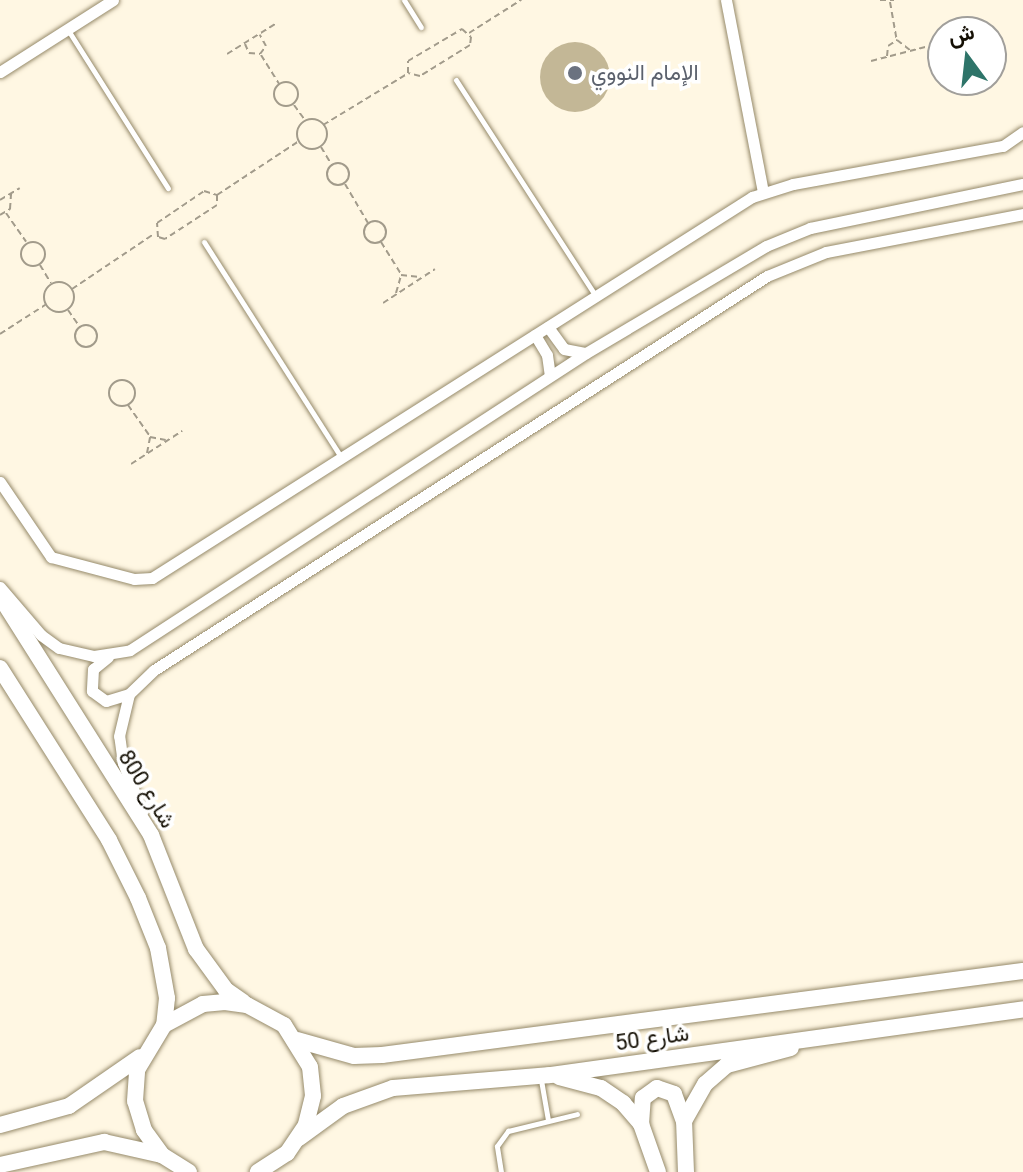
<!DOCTYPE html>
<html>
<head>
<meta charset="utf-8">
<style>
  body { margin:0 }
  #map { position:relative; width:1023px; height:1172px; overflow:hidden; background:#fff7e3; font-family:Roboto,Vazirmatn,sans-serif }
  div>[style] { position:absolute }
  [style*='--x'] { left:calc(var(--x)*1px); top:calc(var(--y)*1px); width:calc(var(--w)*1px); rotate:calc(var(--a)*1deg) }
  .building>* { inset:0; background:#c3b796 }
  .round { border-radius:50% }
  .path>* { height:2px; margin-top:-1px; transform-origin:0; background:repeating-linear-gradient(90deg,#a29b8b 0 6px,transparent 0 10px) }
  .path>.ring { margin:-1px; padding:0; box-sizing:content-box; background:none; border:2px solid #a29b8b; border-radius:50% }
  .roads { filter:drop-shadow(0 0 2px #968a6a) drop-shadow(0 0 2px #968a6a) }
  .service>* { height:5px; margin:-2.5px; padding:0 2.5px; transform-origin:2.5px; border-radius:2.5px; background:#fff }
  .minor>* { height:11px; margin:-5.5px; padding:0 5.5px; transform-origin:5.5px; border-radius:5.5px; background:#fff }
  .secondary>* { height:16px; margin:-8px; padding:0 8px; transform-origin:8px; border-radius:8px; background:#fff }
  .dots>* { width:22px; height:22px; translate:-50% -50%; box-sizing:border-box; border:4px solid #fff; border-radius:50% }
  span { translate:-50% -50%; white-space:nowrap; text-align:center; line-height:1.15; -webkit-text-stroke:7px #fff; paint-order:stroke }
  .worship-label { font-size:22px; color:#5b616d }
  .left { translate:0 -50%; text-align:left }
  .street-label { font-size:22px; color:#151005 }
  .north { position:absolute; left:927px; top:16px; width:80px; height:80px; box-sizing:border-box; background:#fff; border:2px solid #a19f9b; border-radius:50%; rotate:345deg; font-size:22px; font-weight:700; line-height:32px; text-align:center; color:#151005 }
  .north::after { content:''; display:block; margin:auto; width:28px; height:36px; background:#2e7469; clip-path:polygon(50% 0,100% 100%,50% 72%,0 100%) }
</style>
</head>
<body>
<div id="map">
  <div class="building">
    <i class="round" style="left:540px;top:42px;width:70px;height:70px"></i>
  </div>
  <div class="path">
    <i style="--x:880;--y:0;--w:14;--a:0"></i>
    <i style="--x:890;--y:2;--w:39;--a:80"></i>
    <i style="--x:462;--y:29;--w:12;--a:42"></i>
    <i style="--x:471;--y:37;--w:8;--a:97"></i>
    <i style="--x:470;--y:45;--w:59;--a:148.2"></i>
    <i style="--x:420;--y:76;--w:12;--a:-166"></i>
    <i style="--x:408;--y:73;--w:12;--a:-90"></i>
    <i style="--x:408;--y:61;--w:63;--a:-30.7"></i>
    <i style="--x:469;--y:33;--w:62;--a:-32.4"></i>
    <i style="--x:245;--y:44;--w:10;--a:66"></i>
    <i style="--x:249;--y:53;--w:11;--a:5"></i>
    <i style="--x:260;--y:54;--w:10;--a:-53"></i>
    <i style="--x:266;--y:46;--w:13;--a:-119"></i>
    <i style="--x:227;--y:54;--w:57;--a:-32"></i>
    <i style="--x:261;--y:55;--w:34;--a:58"></i>
    <i style="--x:887;--y:56;--w:10;--a:-84"></i>
    <i style="--x:888;--y:46;--w:11;--a:-34"></i>
    <i style="--x:897;--y:40;--w:18;--a:38"></i>
    <i style="--x:871;--y:61;--w:60;--a:-14.5"></i>
    <i class="ring" style="left:274px;top:82px;width:22px;height:22px"></i>
    <i style="--x:294;--y:105;--w:17;--a:54"></i>
    <i class="ring" style="left:297px;top:119px;width:28px;height:28px"></i>
    <i style="--x:323;--y:125;--w:98;--a:-31.3"></i>
    <i style="--x:321;--y:147;--w:21;--a:59"></i>
    <i class="ring" style="left:327px;top:163px;width:20px;height:20px"></i>
    <i style="--x:345;--y:184;--w:45;--a:59.5"></i>
    <i style="--x:204;--y:191;--w:14;--a:17"></i>
    <i style="--x:217;--y:195;--w:10;--a:90"></i>
    <i style="--x:217;--y:205;--w:62;--a:146.8"></i>
    <i style="--x:165;--y:239;--w:7;--a:-164"></i>
    <i style="--x:158;--y:237;--w:14;--a:-94"></i>
    <i style="--x:157;--y:223;--w:57;--a:-34.2"></i>
    <i style="--x:217;--y:195;--w:98;--a:-33.4"></i>
    <i style="--x:0;--y:200;--w:23;--a:-31"></i>
    <i style="--x:6;--y:213;--w:35;--a:55"></i>
    <i style="--x:0;--y:215;--w:12;--a:-31"></i>
    <i style="--x:10;--y:209;--w:15;--a:-86"></i>
    <i class="ring" style="left:364px;top:221px;width:20px;height:20px"></i>
    <i class="ring" style="left:21px;top:242px;width:22px;height:22px"></i>
    <i style="--x:381;--y:242;--w:38;--a:58"></i>
    <i style="--x:40;--y:265;--w:21;--a:59"></i>
    <i class="ring" style="left:44px;top:282px;width:28px;height:28px"></i>
    <i style="--x:72;--y:289;--w:99;--a:-33.9"></i>
    <i style="--x:396;--y:293;--w:19;--a:-74"></i>
    <i style="--x:401;--y:275;--w:19;--a:6"></i>
    <i style="--x:383;--y:303;--w:62;--a:-33.2"></i>
    <i style="--x:68;--y:310;--w:21;--a:55"></i>
    <i class="ring" style="left:75px;top:325px;width:20px;height:20px"></i>
    <i style="--x:0;--y:334;--w:54;--a:-32.8"></i>
    <i class="ring" style="left:109px;top:380px;width:24px;height:24px"></i>
    <i style="--x:128;--y:405;--w:39;--a:55"></i>
    <i style="--x:147;--y:453;--w:16;--a:-79"></i>
    <i style="--x:150;--y:437;--w:16;--a:11"></i>
    <i style="--x:131;--y:464;--w:61;--a:-32.9"></i>
  </div>
  <div class="roads">
    <div class="service">
      <i style="--x:404;--y:0;--w:32;--a:58"></i>
      <i style="--x:68;--y:30;--w:187;--a:57.7"></i>
      <i style="--x:456;--y:80;--w:257;--a:57.1"></i>
      <i style="--x:204;--y:242;--w:255;--a:57.5"></i>
      <i style="--x:541;--y:1080;--w:41;--a:80.1"></i>
      <i style="--x:501;--y:1172;--w:26;--a:-99"></i>
      <i style="--x:497;--y:1146;--w:19;--a:-54"></i>
      <i style="--x:508;--y:1131;--w:71;--a:-13.8"></i>
    </div>
    <div class="minor">
      <i style="--x:726;--y:0;--w:196;--a:79.1"></i>
      <i style="--x:0;--y:72;--w:134;--a:-32.5"></i>
      <i style="--x:548;--y:327;--w:27;--a:54"></i>
      <i style="--x:564;--y:349;--w:21;--a:11"></i>
      <i style="--x:535;--y:335;--w:23;--a:59"></i>
      <i style="--x:547;--y:355;--w:21;--a:82"></i>
      <i style="--x:0;--y:482;--w:91;--a:55.8"></i>
      <i style="--x:51;--y:557;--w:86;--a:14.8"></i>
      <i style="--x:134;--y:579;--w:18;--a:-3"></i>
      <i style="--x:152;--y:578;--w:711;--a:-32.42"></i>
      <i style="--x:752;--y:197;--w:43;--a:-17.6"></i>
      <i style="--x:793;--y:184;--w:213;--a:-10.3"></i>
      <i style="--x:1003;--y:146;--w:24;--a:-35"></i>
      <i style="--x:0;--y:587;--w:63;--a:49.5"></i>
      <i style="--x:41;--y:635;--w:22;--a:36"></i>
      <i style="--x:59;--y:648;--w:36;--a:13"></i>
      <i style="--x:94;--y:656;--w:36;--a:-9"></i>
      <i style="--x:130;--y:650;--w:544;--a:-33.08"></i>
      <i style="--x:586;--y:353;--w:209;--a:-30.7"></i>
      <i style="--x:766;--y:246;--w:48;--a:-22.2"></i>
      <i style="--x:810;--y:228;--w:217;--a:-11.7"></i>
      <i style="--x:108;--y:657;--w:19;--a:141"></i>
      <i style="--x:93;--y:669;--w:22;--a:93"></i>
      <i style="--x:92;--y:691;--w:17;--a:36"></i>
      <i style="--x:106;--y:701;--w:24;--a:-17"></i>
      <i style="--x:142;--y:812;--w:53;--a:-111.2"></i>
      <i style="--x:123;--y:763;--w:27;--a:-98"></i>
      <i style="--x:119;--y:736;--w:43;--a:-76.6"></i>
      <i style="--x:129;--y:694;--w:35;--a:-44"></i>
      <i style="--x:154;--y:670;--w:729;--a:-32.73"></i>
      <i style="--x:767;--y:276;--w:64;--a:-22.1"></i>
      <i style="--x:826;--y:252;--w:201;--a:-10.9"></i>
    </div>
    <div class="secondary">
      <i style="--x:0;--y:596;--w:283;--a:57.7"></i>
      <i style="--x:151;--y:835;--w:123;--a:68.5"></i>
      <i style="--x:196;--y:949;--w:51;--a:53.8"></i>
      <i style="--x:226;--y:990;--w:21;--a:35"></i>
      <i style="--x:0;--y:668;--w:204;--a:57.6"></i>
      <i style="--x:109;--y:840;--w:65;--a:63.4"></i>
      <i style="--x:138;--y:898;--w:54;--a:68.2"></i>
      <i style="--x:158;--y:948;--w:51;--a:79.8"></i>
      <i style="--x:167;--y:998;--w:27;--a:96"></i>
      <i style="--x:297;--y:1040;--w:59;--a:15.7"></i>
      <i style="--x:354;--y:1056;--w:28;--a:-2"></i>
      <i style="--x:382;--y:1055;--w:646;--a:-7.47"></i>
      <i style="--x:559;--y:1077;--w:43;--a:14.7"></i>
      <i style="--x:601;--y:1088;--w:27;--a:34"></i>
      <i style="--x:623;--y:1103;--w:28;--a:49"></i>
      <i style="--x:641;--y:1124;--w:51;--a:70.5"></i>
      <i style="--x:641;--y:1124;--w:26;--a:-86"></i>
      <i style="--x:643;--y:1098;--w:17;--a:-36"></i>
      <i style="--x:657;--y:1088;--w:18;--a:19"></i>
      <i style="--x:674;--y:1094;--w:29;--a:70"></i>
      <i style="--x:0;--y:1125;--w:72;--a:-15.4"></i>
      <i style="--x:69;--y:1106;--w:86;--a:-34.6"></i>
      <i style="--x:299;--y:1138;--w:54;--a:-36"></i>
      <i style="--x:343;--y:1106;--w:53;--a:-19.8"></i>
      <i style="--x:393;--y:1088;--w:158;--a:-4.7"></i>
      <i style="--x:550;--y:1075;--w:478;--a:-7.9"></i>
      <i style="--x:0;--y:1165;--w:107;--a:-12.5"></i>
      <i style="--x:104;--y:1142;--w:59;--a:12.6"></i>
      <i style="--x:189;--y:1172;--w:32;--a:-148"></i>
      <i style="--x:162;--y:1155;--w:31;--a:-126"></i>
      <i style="--x:144;--y:1130;--w:30;--a:-107"></i>
      <i style="--x:135;--y:1101;--w:31;--a:-86"></i>
      <i style="--x:137;--y:1070;--w:52;--a:-59"></i>
      <i style="--x:164;--y:1025;--w:44;--a:-28.3"></i>
      <i style="--x:203;--y:1004;--w:22;--a:-5"></i>
      <i style="--x:225;--y:1002;--w:22;--a:8"></i>
      <i style="--x:247;--y:1005;--w:42;--a:28.4"></i>
      <i style="--x:284;--y:1025;--w:49;--a:58.2"></i>
      <i style="--x:310;--y:1067;--w:29;--a:84"></i>
      <i style="--x:313;--y:1096;--w:30;--a:104"></i>
      <i style="--x:306;--y:1125;--w:34;--a:124"></i>
      <i style="--x:287;--y:1153;--w:35;--a:147"></i>
      <i style="--x:686;--y:1172;--w:51;--a:-92.2"></i>
      <i style="--x:684;--y:1121;--w:43;--a:-60.4"></i>
      <i style="--x:705;--y:1084;--w:29;--a:-41"></i>
      <i style="--x:727;--y:1065;--w:66;--a:-14.9"></i>
    </div>
  </div>
  <div class="dots">
    <i style="left:575px;top:73px;background:#6b7280"></i>
  </div>
  <div class="worship-label">
    <span class="left" style="left:591px;top:73px">الإمام النووي</span>
  </div>
  <div class="street-label">
    <span style="left:147px;top:789px;rotate:58deg">شارع 800</span>
    <span style="left:652px;top:1038px;rotate:-8deg">شارع 50</span>
  </div>
  <div class="north">ش</div>
</div>
</body>
</html>
